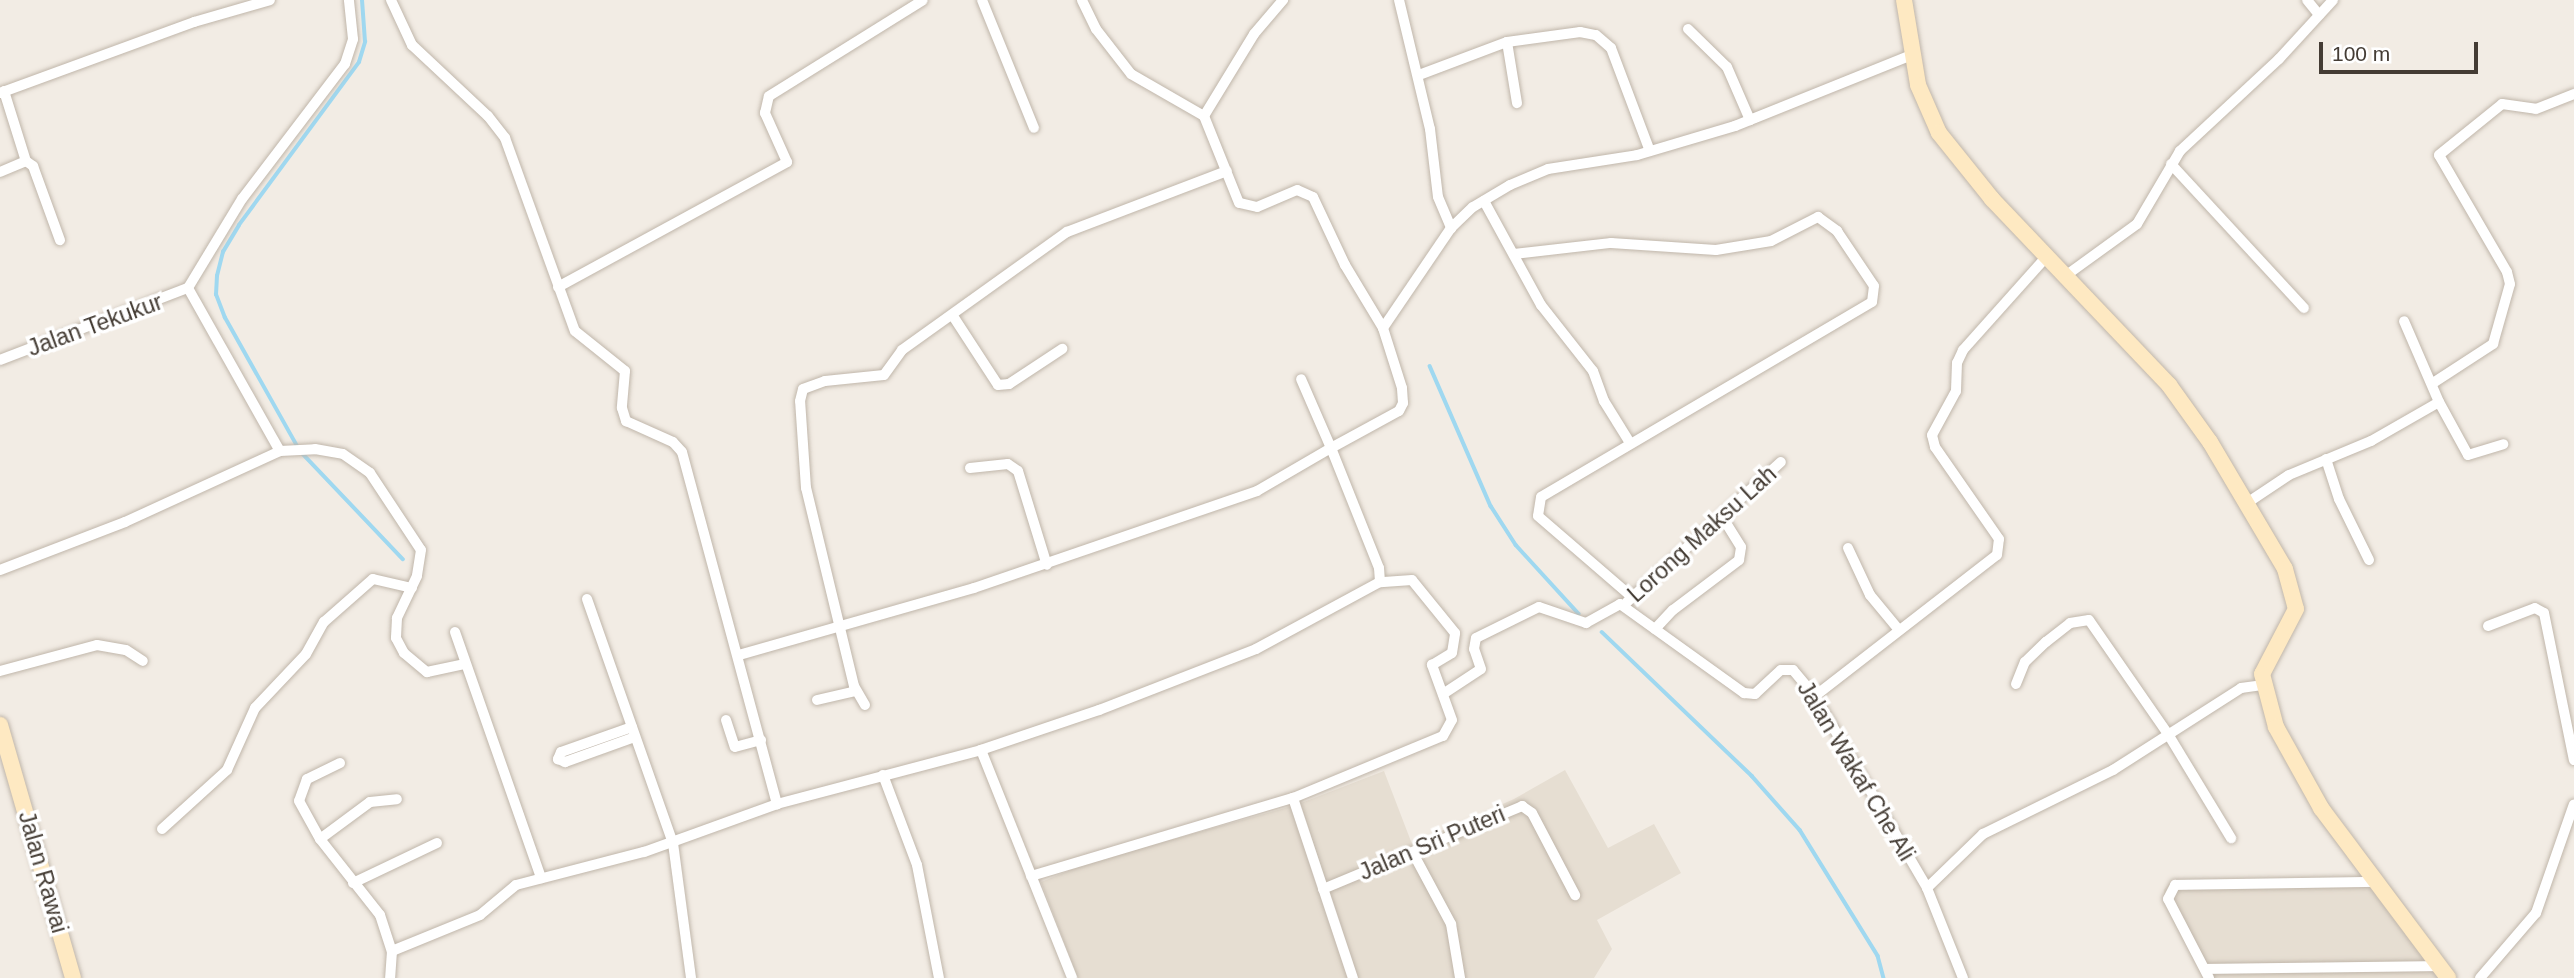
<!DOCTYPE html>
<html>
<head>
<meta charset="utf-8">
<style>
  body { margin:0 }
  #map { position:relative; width:2574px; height:978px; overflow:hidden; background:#f2ece4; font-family:Arial,sans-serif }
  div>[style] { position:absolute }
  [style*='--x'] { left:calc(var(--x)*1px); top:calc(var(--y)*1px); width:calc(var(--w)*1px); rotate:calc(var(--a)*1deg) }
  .residential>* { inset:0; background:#e6ded2 }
  .stream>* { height:3.5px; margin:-1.75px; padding:0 1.75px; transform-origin:1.75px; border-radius:1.75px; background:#9fd8f0 }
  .roads { filter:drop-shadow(0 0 2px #c0b6aa) drop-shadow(0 0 2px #c0b6aa) }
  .street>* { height:10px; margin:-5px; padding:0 5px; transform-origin:5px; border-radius:5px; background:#fff }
  .secondary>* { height:16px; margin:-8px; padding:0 8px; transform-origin:8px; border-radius:8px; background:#fee9c2 }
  span { translate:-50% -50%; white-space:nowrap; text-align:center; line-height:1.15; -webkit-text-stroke:7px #fff; paint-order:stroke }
  .street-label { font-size:23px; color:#443c34 }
  .scale { position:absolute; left:2319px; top:42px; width:159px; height:32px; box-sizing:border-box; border:4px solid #443c34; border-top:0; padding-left:9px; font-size:21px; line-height:24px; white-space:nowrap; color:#443c34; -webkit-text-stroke:5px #fff; paint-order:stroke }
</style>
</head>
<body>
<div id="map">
  <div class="residential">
    <i style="clip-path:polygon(1565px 770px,1608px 848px,1654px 824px,1681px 873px,1597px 920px,1612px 949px,1594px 978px,1078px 978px,1041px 882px,1091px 862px,1296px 805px,1384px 771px,1412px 844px,1514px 799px)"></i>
    <i style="clip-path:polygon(2383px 880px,2456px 978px,2204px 978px,2165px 904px,2164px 890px,2171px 881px)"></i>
  </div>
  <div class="stream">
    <i style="--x:1430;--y:366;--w:153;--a:66.5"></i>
    <i style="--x:1491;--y:506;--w:46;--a:57.3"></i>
    <i style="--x:1516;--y:545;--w:93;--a:47.6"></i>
    <i style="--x:298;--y:448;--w:149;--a:-119.3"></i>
    <i style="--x:225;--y:318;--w:25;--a:-111"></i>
    <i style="--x:216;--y:295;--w:19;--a:-87"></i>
    <i style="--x:217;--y:276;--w:25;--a:-76"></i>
    <i style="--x:223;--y:252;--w:31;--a:-59"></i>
    <i style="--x:239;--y:225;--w:202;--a:-53.6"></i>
    <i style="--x:359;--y:62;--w:21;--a:-73"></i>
    <i style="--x:365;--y:42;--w:42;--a:-94.1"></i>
    <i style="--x:303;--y:454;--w:145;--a:46.4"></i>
    <i style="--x:1602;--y:632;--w:208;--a:43.8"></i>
    <i style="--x:1752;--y:776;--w:72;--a:48.4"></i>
    <i style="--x:1800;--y:830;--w:148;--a:58.2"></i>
    <i style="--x:1878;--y:956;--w:23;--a:75"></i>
  </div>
  <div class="roads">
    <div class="street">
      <i style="--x:391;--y:0;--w:50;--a:65"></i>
      <i style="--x:412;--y:45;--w:104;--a:43.1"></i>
      <i style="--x:488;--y:116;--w:28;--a:52"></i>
      <i style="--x:505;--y:138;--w:205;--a:70.1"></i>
      <i style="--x:575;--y:331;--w:64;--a:38.7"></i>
      <i style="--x:625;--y:371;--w:37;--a:95"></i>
      <i style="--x:622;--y:408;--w:14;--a:73"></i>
      <i style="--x:626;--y:421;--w:51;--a:24.1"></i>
      <i style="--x:673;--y:442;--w:13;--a:48"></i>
      <i style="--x:682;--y:452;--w:365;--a:74.9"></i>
      <i style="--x:982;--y:0;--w:138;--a:67.9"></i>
      <i style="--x:1399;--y:0;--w:133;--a:76.5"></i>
      <i style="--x:1430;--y:129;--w:68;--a:83.3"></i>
      <i style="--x:1438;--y:197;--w:34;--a:67"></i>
      <i style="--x:2307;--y:0;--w:19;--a:51"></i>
      <i style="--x:1688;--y:29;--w:54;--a:44.3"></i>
      <i style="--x:1727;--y:67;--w:58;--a:66.5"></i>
      <i style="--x:1507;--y:42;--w:62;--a:80.7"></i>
      <i style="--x:1419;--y:75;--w:94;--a:-20.6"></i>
      <i style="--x:1507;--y:42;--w:74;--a:-7.8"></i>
      <i style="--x:1580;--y:32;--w:16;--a:11"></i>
      <i style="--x:1596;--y:35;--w:20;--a:41"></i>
      <i style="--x:1611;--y:48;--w:110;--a:69.3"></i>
      <i style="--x:4;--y:91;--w:73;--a:72.6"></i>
      <i style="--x:0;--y:93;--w:207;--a:-20.1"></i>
      <i style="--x:194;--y:22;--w:79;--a:-16.1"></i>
      <i style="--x:1204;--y:116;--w:96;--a:-58.6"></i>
      <i style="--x:1254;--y:34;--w:45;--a:-49.5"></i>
      <i style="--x:2171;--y:164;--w:196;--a:47.3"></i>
      <i style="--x:0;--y:172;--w:28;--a:-23"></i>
      <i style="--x:26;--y:161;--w:9;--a:36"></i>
      <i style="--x:33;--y:166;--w:79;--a:70"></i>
      <i style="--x:1484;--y:201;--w:119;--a:61.3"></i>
      <i style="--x:1541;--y:305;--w:84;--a:51.8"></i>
      <i style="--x:1593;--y:371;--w:32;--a:70"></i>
      <i style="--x:1604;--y:401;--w:49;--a:58.2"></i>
      <i style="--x:1514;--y:254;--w:98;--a:-6.5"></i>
      <i style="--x:1611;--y:243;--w:105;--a:3.8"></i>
      <i style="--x:1716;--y:250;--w:56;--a:-9.3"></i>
      <i style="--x:1771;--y:241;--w:53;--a:-27.1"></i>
      <i style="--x:1818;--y:217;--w:24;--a:36"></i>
      <i style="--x:1837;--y:231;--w:66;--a:56.1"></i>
      <i style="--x:1874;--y:286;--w:16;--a:97"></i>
      <i style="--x:1872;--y:302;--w:384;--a:149.5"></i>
      <i style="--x:1541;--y:497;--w:19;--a:99"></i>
      <i style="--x:1538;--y:516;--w:124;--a:40.8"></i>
      <i style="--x:2068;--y:274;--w:85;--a:-35.9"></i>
      <i style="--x:2137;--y:224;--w:85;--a:-59.5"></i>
      <i style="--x:2180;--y:151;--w:135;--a:-42.9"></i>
      <i style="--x:2279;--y:59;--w:80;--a:-47.5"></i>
      <i style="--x:558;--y:287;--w:261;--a:-28.6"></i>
      <i style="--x:787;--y:162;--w:54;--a:-114.2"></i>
      <i style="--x:765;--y:113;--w:17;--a:-77"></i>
      <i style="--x:769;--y:96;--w:181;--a:-31.9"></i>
      <i style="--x:188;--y:288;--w:187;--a:60.6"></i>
      <i style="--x:953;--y:316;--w:82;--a:56.9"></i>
      <i style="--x:998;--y:385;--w:11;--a:-5"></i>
      <i style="--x:1009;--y:384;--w:64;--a:-33.4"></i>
      <i style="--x:1383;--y:328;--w:121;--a:-55.8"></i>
      <i style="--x:1451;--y:228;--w:30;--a:-44"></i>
      <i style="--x:1473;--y:207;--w:43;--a:-30.7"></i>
      <i style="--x:1510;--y:185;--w:41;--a:-22.8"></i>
      <i style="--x:1548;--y:169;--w:90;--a:-8.9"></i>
      <i style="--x:1637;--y:155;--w:102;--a:-16.5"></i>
      <i style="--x:1735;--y:126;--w:193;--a:-21.9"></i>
      <i style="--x:0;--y:360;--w:201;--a:-21"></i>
      <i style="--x:188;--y:288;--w:104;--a:-58.8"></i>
      <i style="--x:242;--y:199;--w:170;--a:-52.7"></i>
      <i style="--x:345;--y:64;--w:26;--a:-72"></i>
      <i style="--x:353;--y:39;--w:39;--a:-96"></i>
      <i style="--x:2433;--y:383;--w:72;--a:-33"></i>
      <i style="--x:2493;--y:344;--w:62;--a:-74.2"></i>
      <i style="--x:2510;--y:284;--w:12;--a:-104"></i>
      <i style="--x:2507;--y:272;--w:135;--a:-120.2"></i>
      <i style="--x:2439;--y:155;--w:81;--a:-39"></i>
      <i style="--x:2502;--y:104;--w:34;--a:8"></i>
      <i style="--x:2536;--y:109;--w:41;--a:-21.5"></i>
      <i style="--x:2439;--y:402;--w:60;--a:61.3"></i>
      <i style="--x:2468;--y:455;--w:37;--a:-17"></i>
      <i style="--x:2326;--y:459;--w:42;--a:72"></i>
      <i style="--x:2339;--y:499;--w:68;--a:63.8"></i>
      <i style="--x:970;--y:468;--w:38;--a:-6"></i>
      <i style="--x:1008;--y:464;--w:12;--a:35"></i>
      <i style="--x:1018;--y:471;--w:98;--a:72.9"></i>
      <i style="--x:2247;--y:503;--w:50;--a:-33.7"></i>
      <i style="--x:2289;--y:475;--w:89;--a:-22.5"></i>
      <i style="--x:2371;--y:441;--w:78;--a:-29.8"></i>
      <i style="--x:2439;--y:402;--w:88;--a:-113.4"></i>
      <i style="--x:1848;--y:548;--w:52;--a:64.9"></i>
      <i style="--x:1870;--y:595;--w:45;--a:50.4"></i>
      <i style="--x:0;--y:570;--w:134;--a:-21"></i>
      <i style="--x:125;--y:522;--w:170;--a:-24.6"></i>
      <i style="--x:280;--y:451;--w:35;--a:-3"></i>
      <i style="--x:315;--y:449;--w:28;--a:10"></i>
      <i style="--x:343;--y:454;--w:33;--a:35"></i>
      <i style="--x:370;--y:473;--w:92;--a:56.5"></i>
      <i style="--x:421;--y:550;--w:26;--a:99"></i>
      <i style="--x:417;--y:576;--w:47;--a:115.5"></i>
      <i style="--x:397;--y:618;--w:20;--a:93"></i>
      <i style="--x:396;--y:638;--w:17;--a:62"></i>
      <i style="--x:404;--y:653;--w:30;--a:40"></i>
      <i style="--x:427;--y:672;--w:39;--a:-12"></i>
      <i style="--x:587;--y:599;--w:259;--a:70.6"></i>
      <i style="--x:673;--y:843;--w:136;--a:82.4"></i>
      <i style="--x:1627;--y:602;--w:208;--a:-42.3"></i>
      <i style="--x:2488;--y:626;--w:50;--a:-21"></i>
      <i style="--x:2535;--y:608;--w:10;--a:29"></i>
      <i style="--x:2544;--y:613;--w:150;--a:78.5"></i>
      <i style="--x:1655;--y:629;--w:26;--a:-47"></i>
      <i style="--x:1673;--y:610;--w:83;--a:-37.1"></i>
      <i style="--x:1739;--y:560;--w:13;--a:-81"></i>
      <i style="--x:1741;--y:547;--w:36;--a:-122"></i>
      <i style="--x:455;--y:632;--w:261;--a:70.7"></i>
      <i style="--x:739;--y:655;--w:244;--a:-15.9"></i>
      <i style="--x:974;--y:588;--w:299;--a:-18.9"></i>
      <i style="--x:1257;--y:491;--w:86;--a:-30.2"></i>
      <i style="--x:1331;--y:448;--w:75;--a:-113.5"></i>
      <i style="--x:0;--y:671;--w:100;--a:-15"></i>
      <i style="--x:97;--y:645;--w:29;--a:10"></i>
      <i style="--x:126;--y:650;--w:20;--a:33"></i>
      <i style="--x:2016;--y:684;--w:24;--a:-68"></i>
      <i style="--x:2025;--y:662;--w:29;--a:-44"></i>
      <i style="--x:2046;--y:642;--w:31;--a:-38"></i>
      <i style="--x:2070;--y:623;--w:19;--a:-9"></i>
      <i style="--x:2089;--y:620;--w:139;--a:55.3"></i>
      <i style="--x:2168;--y:734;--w:122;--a:58.8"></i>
      <i style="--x:1443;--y:694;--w:45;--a:-33.3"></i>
      <i style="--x:1481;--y:669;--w:21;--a:-109"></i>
      <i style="--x:1474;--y:649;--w:11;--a:-80"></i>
      <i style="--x:1476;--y:638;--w:70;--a:-26.2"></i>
      <i style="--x:1539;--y:607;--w:50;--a:18.8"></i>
      <i style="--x:1586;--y:623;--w:39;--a:-29"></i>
      <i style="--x:1620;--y:604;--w:153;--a:35.7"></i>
      <i style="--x:1744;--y:693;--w:11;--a:5"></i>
      <i style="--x:1755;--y:694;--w:35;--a:-43"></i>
      <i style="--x:1781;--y:670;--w:12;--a:0"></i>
      <i style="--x:1793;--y:670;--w:34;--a:50"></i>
      <i style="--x:1815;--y:696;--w:222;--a:59.7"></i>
      <i style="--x:1927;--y:888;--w:97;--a:68.2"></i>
      <i style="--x:1815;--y:696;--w:230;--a:-37.8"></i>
      <i style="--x:1997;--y:555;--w:16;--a:-83"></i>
      <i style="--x:1999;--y:539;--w:112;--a:-124.8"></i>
      <i style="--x:1935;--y:447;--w:12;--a:-104"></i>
      <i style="--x:1932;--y:435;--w:50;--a:-61.4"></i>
      <i style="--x:1956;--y:391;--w:28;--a:-88"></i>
      <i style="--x:1957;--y:363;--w:14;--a:-65"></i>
      <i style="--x:1963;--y:350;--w:127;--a:-48.2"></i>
      <i style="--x:817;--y:700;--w:40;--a:-13"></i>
      <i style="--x:865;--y:705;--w:22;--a:-120"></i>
      <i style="--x:854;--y:686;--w:204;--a:-103.6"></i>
      <i style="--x:806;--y:488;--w:87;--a:-93.9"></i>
      <i style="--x:800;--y:401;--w:12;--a:-76"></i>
      <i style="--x:803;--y:389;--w:23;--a:-20"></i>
      <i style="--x:825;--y:381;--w:59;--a:-5.8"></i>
      <i style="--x:884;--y:375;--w:31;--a:-54"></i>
      <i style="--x:902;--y:350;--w:203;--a:-35.6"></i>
      <i style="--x:1067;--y:232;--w:171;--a:-20.9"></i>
      <i style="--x:726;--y:720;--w:28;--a:72"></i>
      <i style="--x:735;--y:747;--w:27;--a:-15"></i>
      <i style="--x:632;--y:727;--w:75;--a:160.6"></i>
      <i style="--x:561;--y:752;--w:8;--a:113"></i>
      <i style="--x:558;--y:759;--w:8;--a:23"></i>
      <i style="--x:565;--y:762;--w:74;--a:-19.7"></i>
      <i style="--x:981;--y:750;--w:245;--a:68.2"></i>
      <i style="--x:340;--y:763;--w:37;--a:154"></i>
      <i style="--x:307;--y:779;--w:23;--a:110"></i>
      <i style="--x:299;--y:801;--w:43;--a:61.1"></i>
      <i style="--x:320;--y:839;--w:97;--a:51.7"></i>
      <i style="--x:380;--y:915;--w:38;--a:72"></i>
      <i style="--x:392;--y:951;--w:27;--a:94"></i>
      <i style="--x:883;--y:775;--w:96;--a:69.3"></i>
      <i style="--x:917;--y:865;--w:115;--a:79"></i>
      <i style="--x:1293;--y:798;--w:190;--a:71.6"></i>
      <i style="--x:162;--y:829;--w:88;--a:-42.2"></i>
      <i style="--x:227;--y:770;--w:68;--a:-65.7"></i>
      <i style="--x:255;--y:708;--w:74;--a:-46.6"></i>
      <i style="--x:306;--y:654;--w:37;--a:-61"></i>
      <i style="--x:324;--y:622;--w:65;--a:-41.3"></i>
      <i style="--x:373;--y:579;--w:40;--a:13"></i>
      <i style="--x:320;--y:839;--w:62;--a:-36.5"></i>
      <i style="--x:370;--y:802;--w:27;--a:-6"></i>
      <i style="--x:1413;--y:853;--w:81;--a:61.8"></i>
      <i style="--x:1451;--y:924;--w:55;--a:80.5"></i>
      <i style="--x:1031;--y:876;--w:273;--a:-16.6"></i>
      <i style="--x:1293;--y:798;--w:162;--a:-22.5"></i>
      <i style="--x:1443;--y:736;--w:18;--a:-61"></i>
      <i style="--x:1452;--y:720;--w:59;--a:-110"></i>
      <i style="--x:1432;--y:665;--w:23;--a:-31"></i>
      <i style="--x:1452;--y:653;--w:20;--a:-81"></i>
      <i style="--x:1455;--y:633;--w:68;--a:-129.1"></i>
      <i style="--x:1412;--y:580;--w:32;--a:176"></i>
      <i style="--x:353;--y:883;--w:93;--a:-25.5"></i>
      <i style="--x:1927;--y:888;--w:78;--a:-44"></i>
      <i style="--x:1983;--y:834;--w:145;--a:-26.2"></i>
      <i style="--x:2113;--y:770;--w:152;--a:-32.6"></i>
      <i style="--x:2241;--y:688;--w:21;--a:-8"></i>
      <i style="--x:1323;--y:889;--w:216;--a:-22.6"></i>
      <i style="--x:1522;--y:806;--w:12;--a:35"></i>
      <i style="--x:1532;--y:813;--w:93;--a:62.3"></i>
      <i style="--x:392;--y:951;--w:95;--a:-22.2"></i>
      <i style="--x:480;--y:915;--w:47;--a:-39.8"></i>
      <i style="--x:516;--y:885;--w:132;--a:-14.5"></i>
      <i style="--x:644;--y:852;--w:141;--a:-19.8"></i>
      <i style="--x:777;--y:804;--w:211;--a:-14.8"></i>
      <i style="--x:981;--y:750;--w:125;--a:-18.7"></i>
      <i style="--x:1099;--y:710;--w:168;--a:-21.2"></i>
      <i style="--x:1256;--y:649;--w:141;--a:-28.4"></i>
      <i style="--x:1380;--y:582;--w:14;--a:-94"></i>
      <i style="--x:1379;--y:568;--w:129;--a:-111.8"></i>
      <i style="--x:1331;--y:448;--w:77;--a:-28.6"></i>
      <i style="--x:1399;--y:411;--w:9;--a:-63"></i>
      <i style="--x:1403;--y:403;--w:15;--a:-94"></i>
      <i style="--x:1402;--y:388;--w:63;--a:-107.6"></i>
      <i style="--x:1383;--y:328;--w:74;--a:-121.1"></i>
      <i style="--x:1345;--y:265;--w:75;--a:-115.2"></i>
      <i style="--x:1313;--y:197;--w:17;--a:-156"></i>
      <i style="--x:1297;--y:190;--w:43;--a:157"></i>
      <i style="--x:1257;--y:207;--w:18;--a:-167"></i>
      <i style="--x:1239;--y:203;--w:94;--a:-111.9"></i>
      <i style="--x:1204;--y:116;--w:84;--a:-150.1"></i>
      <i style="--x:1131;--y:74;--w:57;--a:-127.9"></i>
      <i style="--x:1096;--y:29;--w:32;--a:-116"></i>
      <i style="--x:2205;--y:969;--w:235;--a:-0.7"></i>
      <i style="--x:2209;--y:978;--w:89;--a:-117.4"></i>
      <i style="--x:2168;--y:899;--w:16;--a:-63"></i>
      <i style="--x:2175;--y:885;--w:201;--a:-0.9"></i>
      <i style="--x:2480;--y:978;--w:86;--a:-49.3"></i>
      <i style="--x:2536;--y:913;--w:115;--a:-70.8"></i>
    </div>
    <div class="secondary">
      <i style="--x:1904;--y:0;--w:86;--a:80.6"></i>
      <i style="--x:1918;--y:85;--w:52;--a:66.4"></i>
      <i style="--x:1939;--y:133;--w:85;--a:51.2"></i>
      <i style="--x:1992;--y:199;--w:257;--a:46.4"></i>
      <i style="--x:2169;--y:385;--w:70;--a:54.3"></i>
      <i style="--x:2210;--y:442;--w:147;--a:59.4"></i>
      <i style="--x:2285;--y:569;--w:41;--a:74.6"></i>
      <i style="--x:2296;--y:609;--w:73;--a:117.6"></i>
      <i style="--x:2262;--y:674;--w:55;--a:75.2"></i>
      <i style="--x:2276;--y:727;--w:93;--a:60.9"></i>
      <i style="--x:2321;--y:808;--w:212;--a:53.2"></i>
      <i style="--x:0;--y:725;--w:263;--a:73.9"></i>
    </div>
  </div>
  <div class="street-label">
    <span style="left:95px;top:325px;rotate:-20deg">Jalan Tekukur</span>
    <span style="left:1702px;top:534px;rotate:-42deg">Lorong Maksu Lah</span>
    <span style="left:1856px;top:771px;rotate:59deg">Jalan Wakaf Che Ali</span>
    <span style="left:1432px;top:843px;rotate:-23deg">Jalan Sri Puteri</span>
    <span style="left:43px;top:872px;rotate:74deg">Jalan Rawai</span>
  </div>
  <div class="scale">100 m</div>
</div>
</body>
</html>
